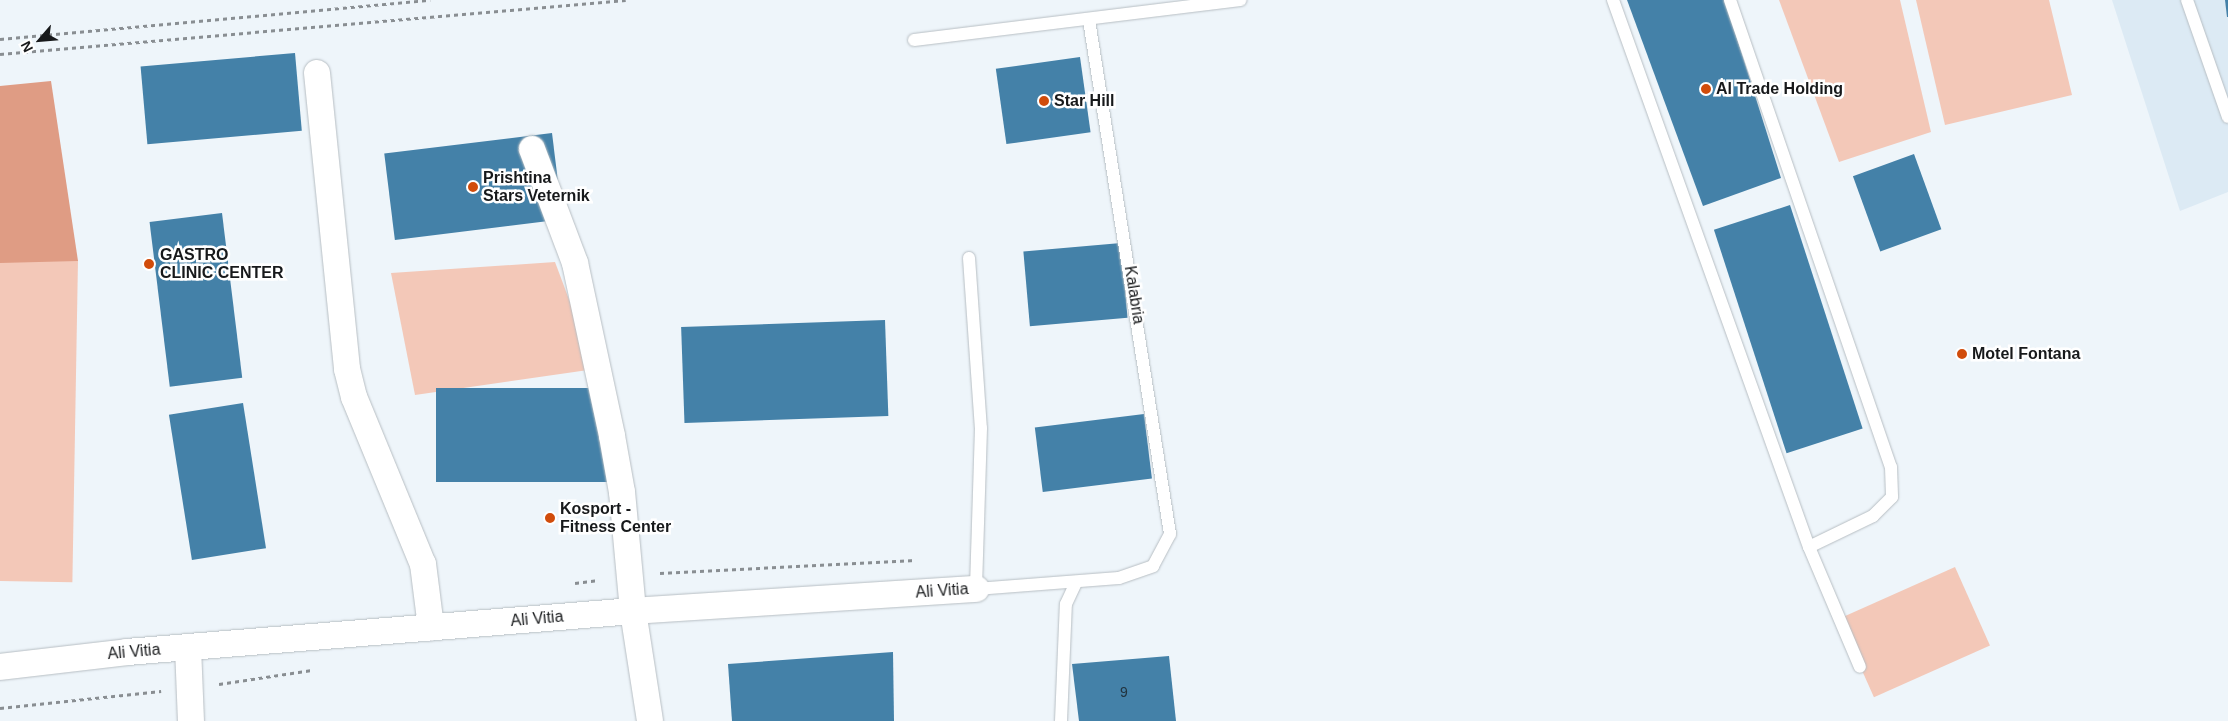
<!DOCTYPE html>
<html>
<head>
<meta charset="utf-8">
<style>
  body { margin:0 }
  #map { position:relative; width:2228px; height:721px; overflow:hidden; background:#eef5fa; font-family:Arial,sans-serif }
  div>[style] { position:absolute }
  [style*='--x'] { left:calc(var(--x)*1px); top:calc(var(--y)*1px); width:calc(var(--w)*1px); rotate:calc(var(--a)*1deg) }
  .built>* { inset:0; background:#dceaf4 }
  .green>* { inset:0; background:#f3c8b8; transform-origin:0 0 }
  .forest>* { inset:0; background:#df9c84 }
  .building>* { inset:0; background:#4481a8; transform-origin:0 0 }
  .path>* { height:3px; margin-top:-1.5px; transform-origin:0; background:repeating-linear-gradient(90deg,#898e92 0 4px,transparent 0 8px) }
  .roads { filter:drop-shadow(0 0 1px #b7bec3) drop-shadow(0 0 1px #b7bec3) }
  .service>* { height:12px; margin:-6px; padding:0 6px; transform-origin:6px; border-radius:6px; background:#fff }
  .minor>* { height:26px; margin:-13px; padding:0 13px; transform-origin:13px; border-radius:13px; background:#fff }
  .dots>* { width:14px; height:14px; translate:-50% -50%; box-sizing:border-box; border:2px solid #fff; border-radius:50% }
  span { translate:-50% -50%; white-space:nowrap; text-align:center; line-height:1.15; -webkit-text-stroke:5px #fff; paint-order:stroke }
  .number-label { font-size:14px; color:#22333e }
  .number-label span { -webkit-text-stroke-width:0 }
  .poi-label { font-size:16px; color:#17191b; font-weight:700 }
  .left { translate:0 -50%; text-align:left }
  .street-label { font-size:16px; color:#17191b }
  .north { position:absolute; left:15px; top:15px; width:50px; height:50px; -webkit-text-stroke:4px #fff; paint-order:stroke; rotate:243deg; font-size:14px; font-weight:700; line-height:20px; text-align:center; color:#17191b }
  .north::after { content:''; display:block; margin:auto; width:18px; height:22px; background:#17191b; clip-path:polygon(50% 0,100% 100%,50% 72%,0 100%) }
</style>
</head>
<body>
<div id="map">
  <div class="built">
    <i style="clip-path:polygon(2112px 0,2228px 0,2228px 192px,2180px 211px)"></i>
  </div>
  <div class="green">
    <i style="clip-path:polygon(1779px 0,1900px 0,1931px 132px,1839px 162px)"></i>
    <i style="clip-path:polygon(1916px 0,2049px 0,2072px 95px,1945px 125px)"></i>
    <i style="left:0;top:259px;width:78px;height:322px;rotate:1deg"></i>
    <i style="clip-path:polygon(555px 262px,595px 369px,415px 395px,391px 273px)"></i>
    <i style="left:1955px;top:567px;width:86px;height:127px;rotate:66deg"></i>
  </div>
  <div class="forest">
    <i style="clip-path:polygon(51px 81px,78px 261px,0 263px,0 86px)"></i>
  </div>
  <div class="building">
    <i style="clip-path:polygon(1627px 0,1725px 0,1781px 178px,1703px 206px)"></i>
    <i style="clip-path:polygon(2225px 0,2228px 0,2228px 17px,2227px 17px)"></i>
    <i style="left:295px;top:53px;width:78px;height:155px;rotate:85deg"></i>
    <i style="left:1080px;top:57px;width:76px;height:85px;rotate:82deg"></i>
    <i style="left:552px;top:133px;width:87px;height:169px;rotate:83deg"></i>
    <i style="left:1914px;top:154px;width:80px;height:65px;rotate:70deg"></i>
    <i style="left:1790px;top:205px;width:235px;height:80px;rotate:72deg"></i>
    <i style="left:222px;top:213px;width:166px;height:73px;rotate:83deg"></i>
    <i style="left:1121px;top:243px;width:75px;height:98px;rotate:85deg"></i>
    <i style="left:885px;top:320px;width:96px;height:204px;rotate:88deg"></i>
    <i style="left:610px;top:388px;width:94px;height:174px;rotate:90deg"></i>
    <i style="left:243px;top:403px;width:147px;height:75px;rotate:81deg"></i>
    <i style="left:1144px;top:414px;width:65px;height:110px;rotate:83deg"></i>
    <i style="clip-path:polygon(893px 652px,894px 721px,732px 721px,728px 664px)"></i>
    <i style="clip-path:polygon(1169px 656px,1176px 721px,1079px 721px,1072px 664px)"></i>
  </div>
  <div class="path">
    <i style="--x:0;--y:39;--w:432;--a:-5.2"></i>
    <i style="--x:0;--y:54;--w:628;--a:-4.93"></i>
    <i style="--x:660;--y:573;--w:256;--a:-2.9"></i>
    <i style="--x:575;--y:583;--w:24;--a:-7"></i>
    <i style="--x:219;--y:684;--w:94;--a:-8.6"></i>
    <i style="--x:0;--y:708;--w:162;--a:-6"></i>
  </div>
  <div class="roads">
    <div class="service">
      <i style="--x:1613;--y:0;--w:581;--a:70.29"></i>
      <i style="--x:1809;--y:547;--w:130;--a:67"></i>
      <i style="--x:1730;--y:0;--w:494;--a:71"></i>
      <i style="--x:1891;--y:467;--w:30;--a:88"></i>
      <i style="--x:1892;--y:497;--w:27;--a:135"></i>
      <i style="--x:1873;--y:516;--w:71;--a:154.2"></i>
      <i style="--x:2187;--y:0;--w:124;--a:70.7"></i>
      <i style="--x:914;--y:40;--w:329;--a:-7"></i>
      <i style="--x:969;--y:258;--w:170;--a:86"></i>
      <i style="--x:981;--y:428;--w:161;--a:91.8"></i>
      <i style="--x:976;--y:589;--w:143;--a:-4.4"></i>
      <i style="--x:1119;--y:578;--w:36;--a:-19"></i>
      <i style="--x:1153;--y:566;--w:36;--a:-62"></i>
      <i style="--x:1170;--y:534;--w:520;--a:-98.96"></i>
      <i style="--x:1061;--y:721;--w:117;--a:-87.6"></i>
      <i style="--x:1066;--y:604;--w:23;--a:-65"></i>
    </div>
    <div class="minor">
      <i style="--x:317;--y:73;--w:298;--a:84.2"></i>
      <i style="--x:347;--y:369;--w:29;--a:76"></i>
      <i style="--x:354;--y:397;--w:181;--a:67.6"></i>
      <i style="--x:423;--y:564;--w:64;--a:82.8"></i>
      <i style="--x:532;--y:149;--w:122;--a:69.3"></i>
      <i style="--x:575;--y:263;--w:177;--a:77.9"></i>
      <i style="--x:612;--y:436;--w:57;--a:79.9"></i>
      <i style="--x:622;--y:492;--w:120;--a:84.7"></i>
      <i style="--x:633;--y:611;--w:111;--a:81.2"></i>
      <i style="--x:188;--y:647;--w:74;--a:87.7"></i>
      <i style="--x:0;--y:667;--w:128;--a:-6.7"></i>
      <i style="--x:127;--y:652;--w:508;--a:-4.63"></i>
      <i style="--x:633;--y:611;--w:344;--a:-3.7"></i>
    </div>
  </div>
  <div class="dots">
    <i style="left:1706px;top:89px;background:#d14c0b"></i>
    <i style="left:1044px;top:101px;background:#d14c0b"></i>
    <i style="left:473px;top:187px;background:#d14c0b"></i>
    <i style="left:149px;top:264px;background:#d14c0b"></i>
    <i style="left:1962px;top:354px;background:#d14c0b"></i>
    <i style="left:550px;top:518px;background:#d14c0b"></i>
  </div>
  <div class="number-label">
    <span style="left:1124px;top:692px">9</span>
  </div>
  <div class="poi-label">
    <span class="left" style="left:1716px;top:89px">Al Trade Holding</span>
    <span class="left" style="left:1054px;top:101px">Star Hill</span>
    <span class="left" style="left:483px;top:187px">Prishtina<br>Stars Veternik</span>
    <span class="left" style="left:160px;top:264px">GASTRO<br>CLINIC CENTER</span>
    <span class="left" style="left:1972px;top:354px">Motel Fontana</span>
    <span class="left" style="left:560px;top:518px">Kosport -<br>Fitness Center</span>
  </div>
  <div class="street-label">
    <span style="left:1134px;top:295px;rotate:81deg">Kalabria</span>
    <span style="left:942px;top:591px;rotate:-4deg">Ali Vitia</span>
    <span style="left:537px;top:619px;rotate:-5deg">Ali Vitia</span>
    <span style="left:134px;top:652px;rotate:-5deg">Ali Vitia</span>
  </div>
  <div class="north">N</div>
</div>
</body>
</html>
